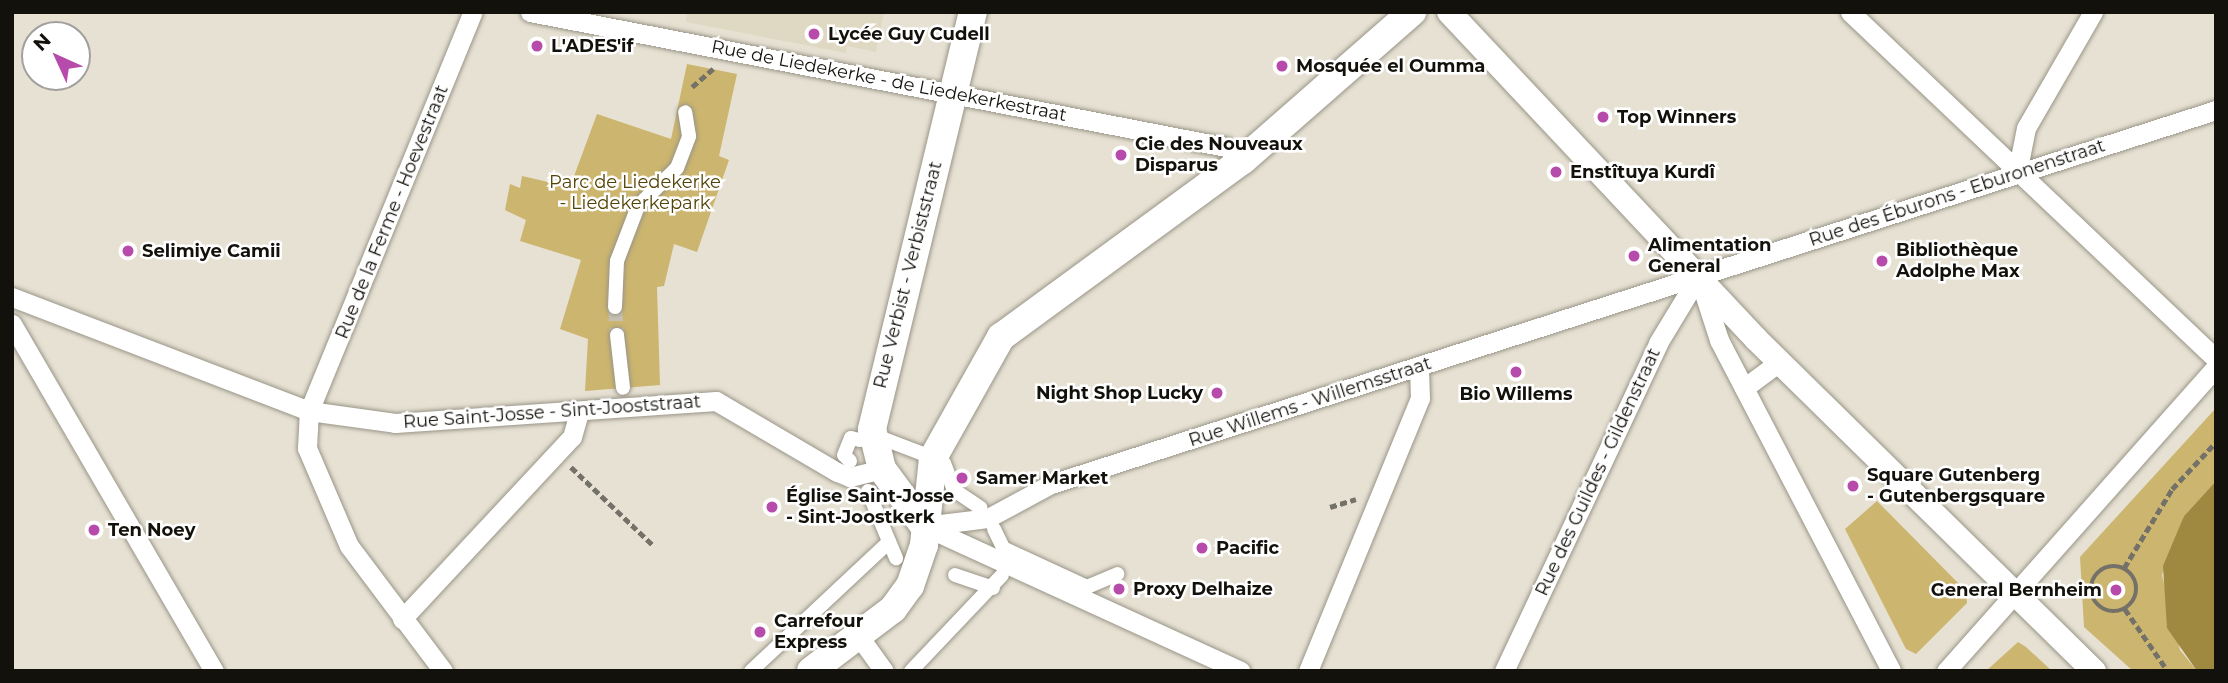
<!DOCTYPE html>
<html>
<head>
<meta charset="utf-8">
<style>
  body { margin:0 }
  #map { position:relative; width:2228px; height:683px; overflow:hidden; background:#e6e1d3; font-family:Montserrat,sans-serif }
  div>[style] { position:absolute }
  [style*='--x'] { left:calc(var(--x)*1px); top:calc(var(--y)*1px); width:calc(var(--w)*1px); rotate:calc(var(--a)*1deg) }
  .built>* { inset:0; background:#dfd8c2 }
  .green>* { inset:0; background:#ccb56e }
  .water>* { inset:0; background:#9f8840 }
  .pedestrian-tunnel>* { height:14px; margin-top:-7px; transform-origin:0; background:repeating-linear-gradient(90deg,#c6c2b5 0 14px,transparent 0 21px) }
  .path>* { height:4.5px; margin-top:-2.25px; transform-origin:0; background:repeating-linear-gradient(90deg,#747168 0 7px,transparent 0 10.5px) }
  .path>.ring { margin:-2.25px; padding:0; box-sizing:content-box; background:none; border:4.5px solid #747168; border-radius:50% }
  .roads { filter:drop-shadow(0 0 2px #999587) drop-shadow(0 0 2px #999587) }
  .pedestrian>* { height:14px; margin:-7px; padding:0 7px; transform-origin:7px; border-radius:7px; background:#fff }
  .minor>* { height:19px; margin:-9.5px; padding:0 9.5px; transform-origin:9.5px; border-radius:9.5px; background:#fff }
  .tertiary>* { height:24px; margin:-12px; padding:0 12px; transform-origin:12px; border-radius:12px; background:#fff }
  .secondary>* { height:28px; margin:-14px; padding:0 14px; transform-origin:14px; border-radius:14px; background:#fff }
  .dots>* { width:19px; height:19px; translate:-50% -50%; box-sizing:border-box; border:4px solid #fff; border-radius:50% }
  span { translate:-50% -50%; white-space:nowrap; text-align:center; line-height:1.15; -webkit-text-stroke:5px #fff; paint-order:stroke }
  .poi-label { font-size:18px; color:#13110c; font-weight:700 }
  .left { translate:0 -50%; text-align:left }
  .right { translate:-100% -50%; text-align:right }
  .street-label { font-size:18px; color:#13110c }
  .park-label { font-size:18px; color:#534307 }
  .frame { position:absolute; inset:0; border:14px solid #13110c; pointer-events:none }
  .north { position:absolute; left:21px; top:21px; width:70px; height:70px; box-sizing:border-box; background:#fff; border:2px solid #a1a09e; border-radius:50%; rotate:315deg; font-size:19px; font-weight:700; line-height:28px; text-align:center; color:#13110c }
  .north::after { content:''; display:block; margin:auto; width:24px; height:32px; background:#b64bab; clip-path:polygon(50% 0,100% 100%,50% 72%,0 100%) }
</style>
</head>
<body>
<div id="map">
  <div class="built">
    <i style="clip-path:polygon(687px 12px,884px 12px,876px 52px,847px 46px,846px 53px,686px 22px)"></i>
  </div>
  <div class="green">
    <i style="clip-path:polygon(687px 64px,737px 74px,719px 156px,729px 160px,697px 252px,674px 244px,664px 286px,657px 287px,660px 385px,585px 391px,588px 339px,560px 329px,581px 260px,520px 241px,526px 220px,505px 210px,510px 184px,520px 188px,522px 176px,570px 187px,597px 114px,671px 139px)"></i>
    <i style="clip-path:polygon(2216px 408px,2216px 481px,2184px 516px,2162px 575px,2180px 650px,2197px 671px,2133px 671px,2084px 627px,2080px 557px)"></i>
    <i style="clip-path:polygon(1877px 501px,1966px 591px,1967px 603px,1916px 654px,1906px 649px,1845px 529px)"></i>
    <i style="clip-path:polygon(2018px 642px,2026px 647px,2052px 671px,1986px 671px)"></i>
  </div>
  <div class="water">
    <i style="clip-path:polygon(2216px 481px,2216px 671px,2197px 671px,2167px 628px,2163px 566px,2184px 516px)"></i>
  </div>
  <div class="pedestrian-tunnel">
    <i style="--x:615;--y:307;--w:28;--a:86"></i>
  </div>
  <div class="path">
    <i style="--x:692;--y:87;--w:28;--a:-41"></i>
    <i style="--x:571;--y:467;--w:115;--a:43.6"></i>
    <i style="--x:1330;--y:507;--w:27;--a:-17"></i>
    <i class="ring" style="left:2091px;top:566px;width:41.5px;height:41.5px"></i>
    <i style="--x:2124;--y:568;--w:92;--a:-58.7"></i>
    <i style="--x:2172;--y:489;--w:64;--a:-46.9"></i>
    <i style="--x:2082;--y:589;--w:8;--a:0"></i>
    <i style="--x:2125;--y:609;--w:75;--a:55.3"></i>
  </div>
  <div class="roads">
    <div class="pedestrian">
      <i style="--x:615;--y:307;--w:46;--a:-87.5"></i>
      <i style="--x:617;--y:261;--w:59;--a:-69.1"></i>
      <i style="--x:638;--y:206;--w:54;--a:-44.3"></i>
      <i style="--x:677;--y:168;--w:34;--a:-69"></i>
      <i style="--x:689;--y:136;--w:24;--a:-99"></i>
      <i style="--x:617;--y:335;--w:53;--a:83.5"></i>
      <i style="--x:884;--y:439;--w:40;--a:21"></i>
      <i style="--x:850;--y:461;--w:8;--a:-135"></i>
      <i style="--x:844;--y:455;--w:18;--a:-68"></i>
      <i style="--x:851;--y:438;--w:9;--a:13"></i>
      <i style="--x:944;--y:463;--w:29;--a:70"></i>
      <i style="--x:954;--y:490;--w:32;--a:34"></i>
      <i style="--x:868;--y:491;--w:73;--a:67.3"></i>
      <i style="--x:994;--y:529;--w:30;--a:64"></i>
      <i style="--x:1003;--y:548;--w:93;--a:24.9"></i>
      <i style="--x:1087;--y:587;--w:33;--a:-23"></i>
      <i style="--x:955;--y:575;--w:40;--a:18.9"></i>
      <i style="--x:751;--y:671;--w:189;--a:-43.1"></i>
      <i style="--x:911;--y:671;--w:132;--a:-46.5"></i>
    </div>
    <div class="minor">
      <i style="--x:530;--y:12;--w:709;--a:10.98"></i>
      <i style="--x:1226;--y:147;--w:21;--a:37"></i>
      <i style="--x:1850;--y:12;--w:504;--a:43.47"></i>
      <i style="--x:2017;--y:173;--w:46;--a:-78.7"></i>
      <i style="--x:2026;--y:128;--w:134;--a:-60"></i>
      <i style="--x:1700;--y:281;--w:62;--a:72.1"></i>
      <i style="--x:1719;--y:340;--w:373;--a:62.5"></i>
      <i style="--x:12;--y:297;--w:318;--a:21"></i>
      <i style="--x:309;--y:411;--w:87;--a:7.9"></i>
      <i style="--x:395;--y:423;--w:322;--a:-3.9"></i>
      <i style="--x:716;--y:401;--w:140;--a:30.4"></i>
      <i style="--x:837;--y:472;--w:14;--a:21"></i>
      <i style="--x:850;--y:477;--w:33;--a:-14"></i>
      <i style="--x:12;--y:324;--w:402;--a:59.8"></i>
      <i style="--x:1744;--y:388;--w:44;--a:-36.6"></i>
      <i style="--x:924;--y:526;--w:64;--a:-7.1"></i>
      <i style="--x:988;--y:518;--w:72;--a:-28.4"></i>
      <i style="--x:1051;--y:484;--w:1224;--a:-17.8"></i>
      <i style="--x:924;--y:526;--w:348;--a:24.6"></i>
      <i style="--x:402;--y:619;--w:249;--a:-47"></i>
      <i style="--x:572;--y:437;--w:25;--a:-74"></i>
      <i style="--x:858;--y:635;--w:44;--a:54.2"></i>
      <i style="--x:443;--y:671;--w:156;--a:-126.9"></i>
      <i style="--x:349;--y:546;--w:107;--a:-113.2"></i>
      <i style="--x:307;--y:448;--w:37;--a:-87"></i>
      <i style="--x:309;--y:411;--w:431;--a:-67.7"></i>
      <i style="--x:1308;--y:671;--w:295;--a:-67.7"></i>
      <i style="--x:1420;--y:398;--w:32;--a:-92"></i>
      <i style="--x:1504;--y:671;--w:362;--a:-64.8"></i>
      <i style="--x:1658;--y:343;--w:77;--a:-58.8"></i>
      <i style="--x:1946;--y:671;--w:407;--a:-48.4"></i>
    </div>
    <div class="tertiary">
      <i style="--x:1449;--y:12;--w:449;--a:46.8"></i>
      <i style="--x:1756;--y:339;--w:474;--a:44.5"></i>
    </div>
    <div class="secondary">
      <i style="--x:924;--y:526;--w:71;--a:-126.4"></i>
      <i style="--x:882;--y:469;--w:41;--a:-104"></i>
      <i style="--x:872;--y:429;--w:429;--a:-76.4"></i>
      <i style="--x:811;--y:671;--w:103;--a:-37.1"></i>
      <i style="--x:893;--y:609;--w:29;--a:-54"></i>
      <i style="--x:910;--y:586;--w:43;--a:-71.1"></i>
      <i style="--x:924;--y:545;--w:87;--a:-84.1"></i>
      <i style="--x:933;--y:458;--w:139;--a:-60.7"></i>
      <i style="--x:1001;--y:337;--w:300;--a:-36.2"></i>
      <i style="--x:1243;--y:160;--w:225;--a:-41.2"></i>
    </div>
  </div>
  <div class="dots">
    <i style="left:814px;top:34px;background:#b64bab"></i>
    <i style="left:537px;top:46px;background:#b64bab"></i>
    <i style="left:1282px;top:66px;background:#b64bab"></i>
    <i style="left:1603px;top:117px;background:#b64bab"></i>
    <i style="left:1121px;top:155px;background:#b64bab"></i>
    <i style="left:1556px;top:172px;background:#b64bab"></i>
    <i style="left:128px;top:251px;background:#b64bab"></i>
    <i style="left:1634px;top:256px;background:#b64bab"></i>
    <i style="left:1882px;top:261px;background:#b64bab"></i>
    <i style="left:1516px;top:372px;background:#b64bab"></i>
    <i style="left:1217px;top:393px;background:#b64bab"></i>
    <i style="left:962px;top:478px;background:#b64bab"></i>
    <i style="left:1853px;top:486px;background:#b64bab"></i>
    <i style="left:772px;top:507px;background:#b64bab"></i>
    <i style="left:94px;top:530px;background:#b64bab"></i>
    <i style="left:1202px;top:548px;background:#b64bab"></i>
    <i style="left:1119px;top:589px;background:#b64bab"></i>
    <i style="left:2116px;top:590px;background:#b64bab"></i>
    <i style="left:760px;top:632px;background:#b64bab"></i>
  </div>
  <div class="poi-label">
    <span class="left" style="left:828px;top:34px">Lycée Guy Cudell</span>
    <span class="left" style="left:551px;top:46px">L'ADES'if</span>
    <span class="left" style="left:1296px;top:66px">Mosquée el Oumma</span>
    <span class="left" style="left:1617px;top:117px">Top Winners</span>
    <span class="left" style="left:1135px;top:155px">Cie des Nouveaux<br>Disparus</span>
    <span class="left" style="left:1570px;top:172px">Enstîtuya Kurdî</span>
    <span class="left" style="left:1648px;top:256px">Alimentation<br>General</span>
    <span class="left" style="left:142px;top:251px">Selimiye Camii</span>
    <span class="left" style="left:1896px;top:261px">Bibliothèque<br>Adolphe Max</span>
    <span class="right" style="left:1203px;top:393px">Night Shop Lucky</span>
    <span style="left:1516px;top:394px">Bio Willems</span>
    <span class="left" style="left:1867px;top:486px">Square Gutenberg<br>- Gutenbergsquare</span>
    <span class="left" style="left:976px;top:478px">Samer Market</span>
    <span class="left" style="left:786px;top:507px">Église Saint-Josse<br>- Sint-Joostkerk</span>
    <span class="left" style="left:108px;top:530px">Ten Noey</span>
    <span class="left" style="left:1216px;top:548px">Pacific</span>
    <span class="left" style="left:1133px;top:589px">Proxy Delhaize</span>
    <span class="right" style="left:2102px;top:590px">General Bernheim</span>
    <span class="left" style="left:774px;top:632px">Carrefour<br>Express</span>
  </div>
  <div class="street-label">
    <span style="left:889px;top:81px;rotate:11deg">Rue de Liedekerke - de Liedekerkestraat</span>
    <span style="left:1957px;top:193px;rotate:-18deg">Rue des Éburons - Eburonenstraat</span>
    <span style="left:392px;top:212px;rotate:-68deg">Rue de la Ferme - Hoevestraat</span>
    <span style="left:908px;top:275px;rotate:-76deg">Rue Verbist - Verbiststraat</span>
    <span style="left:1310px;top:402px;rotate:-18deg">Rue Willems - Willemsstraat</span>
    <span style="left:552px;top:412px;rotate:-4deg">Rue Saint-Josse - Sint-Jooststraat</span>
    <span style="left:1598px;top:472px;rotate:-65deg">Rue des Guildes - Gildenstraat</span>
  </div>
  <div class="park-label">
    <span style="left:635px;top:193px">Parc de Liedekerke<br>- Liedekerkepark</span>
  </div>
  <div class="frame"></div>
  <div class="north">N</div>
</div>
</body>
</html>
